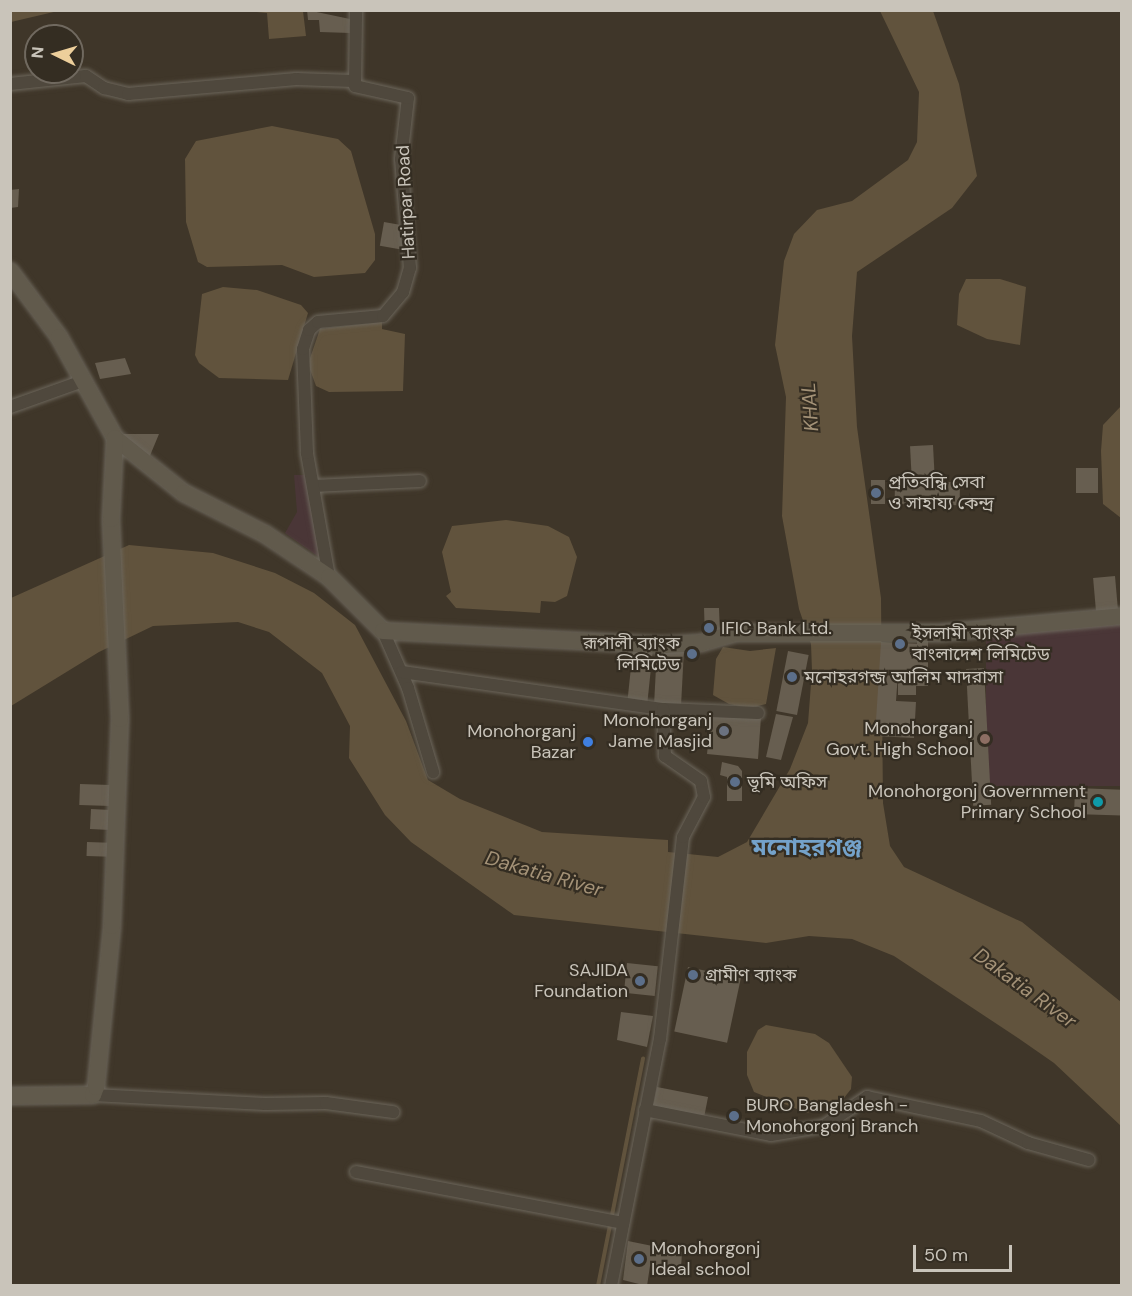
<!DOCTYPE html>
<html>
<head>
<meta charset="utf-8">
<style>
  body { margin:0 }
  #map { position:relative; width:1132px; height:1296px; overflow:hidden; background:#3f3629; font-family:"DM Sans","Noto Sans Bengali",sans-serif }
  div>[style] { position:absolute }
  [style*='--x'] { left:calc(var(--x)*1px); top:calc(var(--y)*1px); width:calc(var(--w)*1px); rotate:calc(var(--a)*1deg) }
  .green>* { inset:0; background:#4a3637; transform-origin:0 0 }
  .water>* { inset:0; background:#61533d }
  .stream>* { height:4px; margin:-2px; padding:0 2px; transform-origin:2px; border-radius:2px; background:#61533d }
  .building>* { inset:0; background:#675e50; transform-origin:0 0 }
  .roads { filter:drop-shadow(0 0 2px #6c665b) drop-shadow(0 0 2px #6c665b) }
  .street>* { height:12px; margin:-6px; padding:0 6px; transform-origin:6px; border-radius:6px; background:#4f483d }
  .secondary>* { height:16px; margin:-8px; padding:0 8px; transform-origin:8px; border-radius:8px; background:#615a4c }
  .dots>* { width:16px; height:16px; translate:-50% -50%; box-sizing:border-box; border:3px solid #342d22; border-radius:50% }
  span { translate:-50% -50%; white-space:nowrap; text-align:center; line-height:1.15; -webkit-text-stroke:4.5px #342d22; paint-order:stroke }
  .street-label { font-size:18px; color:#c9c4ba }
  .poi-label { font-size:18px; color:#c9c4ba }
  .left { translate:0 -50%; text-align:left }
  .right { translate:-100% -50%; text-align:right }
  .water-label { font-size:20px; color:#a49277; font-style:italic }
  .district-label { font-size:24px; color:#74a2ca; font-weight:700 }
  .frame { position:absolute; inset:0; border:12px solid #c9c4ba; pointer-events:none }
  .north { position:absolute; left:24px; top:24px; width:60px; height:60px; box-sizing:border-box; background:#342d22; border:2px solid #70695f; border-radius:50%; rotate:275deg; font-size:16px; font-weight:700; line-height:24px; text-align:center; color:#c9c4ba }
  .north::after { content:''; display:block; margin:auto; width:21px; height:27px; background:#edcf9b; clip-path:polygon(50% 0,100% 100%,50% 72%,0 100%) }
  .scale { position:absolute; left:913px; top:1245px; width:99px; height:27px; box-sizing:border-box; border:3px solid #c9c4ba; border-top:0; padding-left:8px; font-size:18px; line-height:21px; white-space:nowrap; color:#c9c4ba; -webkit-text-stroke:4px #342d22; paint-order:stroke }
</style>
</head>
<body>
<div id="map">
  <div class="green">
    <i style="clip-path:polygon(294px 475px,310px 475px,323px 560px,285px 533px,297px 512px)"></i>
    <i style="left:1121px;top:624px;width:162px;height:135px;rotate:90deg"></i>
  </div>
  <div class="water">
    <i style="clip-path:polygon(11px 10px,58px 10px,58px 11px,11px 22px)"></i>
    <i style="clip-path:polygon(244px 11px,303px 11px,306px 36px,269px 39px,267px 13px)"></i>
    <i style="clip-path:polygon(880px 11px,933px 11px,959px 84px,977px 176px,952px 208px,857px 272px,852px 336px,857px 427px,881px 598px,883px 803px,890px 846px,904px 867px,1022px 922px,1121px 1002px,1121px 1126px,1054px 1063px,1018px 1038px,894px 956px,852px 939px,809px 936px,766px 943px,514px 915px,411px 842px,385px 815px,349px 758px,350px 726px,322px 673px,269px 632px,238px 622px,153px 626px,99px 652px,11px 706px,11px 598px,129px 545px,213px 553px,275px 573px,314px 593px,355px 625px,406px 721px,428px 780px,460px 799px,542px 832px,668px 840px,668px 852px,718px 857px,747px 842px,790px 769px,808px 723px,812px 671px,811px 644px,799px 609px,782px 516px,786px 397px,775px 345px,784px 261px,794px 234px,817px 210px,852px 201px,908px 160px,917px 142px,919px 92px)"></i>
    <i style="clip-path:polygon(272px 126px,338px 139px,351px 151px,375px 234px,375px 260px,365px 273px,314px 277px,282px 265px,207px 267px,198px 262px,186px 222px,185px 159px,196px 141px)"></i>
    <i style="clip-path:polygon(966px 279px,1000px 279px,1026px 287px,1020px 345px,987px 339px,957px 325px,959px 294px)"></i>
    <i style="clip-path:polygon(223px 287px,257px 290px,301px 305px,308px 313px,288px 380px,219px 378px,199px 363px,195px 355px,202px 294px)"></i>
    <i style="clip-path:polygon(382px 322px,382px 329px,405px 334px,403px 391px,329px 392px,316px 386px,308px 364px,320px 329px)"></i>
    <i style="clip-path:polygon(1121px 406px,1121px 518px,1103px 504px,1101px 451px,1103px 425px)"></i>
    <i style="clip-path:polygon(506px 520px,548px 526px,569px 537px,577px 557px,567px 596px,555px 602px,541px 601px,540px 613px,456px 608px,446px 596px,451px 592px,442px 552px,452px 526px)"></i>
    <i style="clip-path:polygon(723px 647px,750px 651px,776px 648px,766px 704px,749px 708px,729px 704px,713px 695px,716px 659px)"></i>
    <i style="clip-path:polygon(766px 1025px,815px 1034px,829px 1043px,852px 1077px,851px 1089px,844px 1098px,807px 1113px,754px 1092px,747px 1075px,747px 1052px,758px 1030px)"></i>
  </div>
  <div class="stream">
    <i style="--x:598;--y:1286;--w:232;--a:-78.8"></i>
  </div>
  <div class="building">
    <i style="clip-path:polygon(307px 10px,350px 19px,350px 33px,320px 32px,319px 20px,308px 20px)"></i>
    <i style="clip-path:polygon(19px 189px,18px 207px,10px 208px,10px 190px)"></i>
    <i style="left:384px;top:222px;width:23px;height:24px;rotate:10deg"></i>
    <i style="clip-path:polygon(125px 358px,131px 374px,100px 379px,95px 363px)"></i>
    <i style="clip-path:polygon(122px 434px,159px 434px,149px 458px)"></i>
    <i style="left:933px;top:445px;width:35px;height:23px;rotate:87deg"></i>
    <i style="left:1076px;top:468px;width:22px;height:25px"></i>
    <i style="left:871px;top:480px;width:14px;height:24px"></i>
    <i style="left:895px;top:481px;width:65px;height:23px;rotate:1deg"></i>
    <i style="left:1115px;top:576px;width:33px;height:22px;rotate:85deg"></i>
    <i style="clip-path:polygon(704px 608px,719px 608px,720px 634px,705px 639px)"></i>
    <i style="clip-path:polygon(917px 640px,928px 640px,928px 686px,916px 686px,916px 695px,898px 695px,898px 673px,896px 701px,916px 702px,914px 738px,875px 736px,881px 642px,917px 644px)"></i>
    <i style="left:633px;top:648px;width:20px;height:53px;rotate:6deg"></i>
    <i style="left:684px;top:649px;width:57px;height:27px;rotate:93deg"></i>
    <i style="left:788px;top:651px;width:21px;height:61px;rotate:11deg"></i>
    <i style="left:984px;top:668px;width:137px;height:18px;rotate:87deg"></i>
    <i style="clip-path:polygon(776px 714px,793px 717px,781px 760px,766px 757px)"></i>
    <i style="clip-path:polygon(711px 717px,761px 717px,758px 759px,707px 754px)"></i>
    <i style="clip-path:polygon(722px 762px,738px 766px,742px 771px,742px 801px,727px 801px,727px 777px,720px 775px)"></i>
    <i style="left:80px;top:784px;width:31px;height:21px;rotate:2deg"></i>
    <i style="left:1075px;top:788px;width:47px;height:26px;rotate:2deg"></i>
    <i style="left:91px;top:809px;width:20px;height:20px;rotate:3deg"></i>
    <i style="left:87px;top:842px;width:23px;height:14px;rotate:2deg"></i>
    <i style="left:627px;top:963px;width:31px;height:30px;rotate:6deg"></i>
    <i style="left:688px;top:967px;width:54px;height:66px;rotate:12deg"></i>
    <i style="clip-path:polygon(621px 1012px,653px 1016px,647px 1047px,617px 1040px)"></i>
    <i style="left:657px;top:1087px;width:52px;height:19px;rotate:11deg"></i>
    <i style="clip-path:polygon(628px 1241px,682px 1252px,681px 1269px,650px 1266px,647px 1286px,623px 1280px)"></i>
  </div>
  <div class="roads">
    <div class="street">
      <i style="--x:10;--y:84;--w:76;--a:-6"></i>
      <i style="--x:86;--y:76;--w:22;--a:34"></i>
      <i style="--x:104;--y:88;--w:25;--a:14"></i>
      <i style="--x:128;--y:94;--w:169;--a:-5.1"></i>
      <i style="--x:296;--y:79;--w:57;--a:2"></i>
      <i style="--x:10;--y:407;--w:77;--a:-19.6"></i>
      <i style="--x:314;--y:486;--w:106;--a:-2.7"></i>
      <i style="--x:329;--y:577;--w:126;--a:-100.1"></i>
      <i style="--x:307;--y:453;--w:104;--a:-92.2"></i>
      <i style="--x:303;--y:349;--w:20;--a:-72"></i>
      <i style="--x:309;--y:330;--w:12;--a:-42"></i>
      <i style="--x:318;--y:322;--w:65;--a:-5.3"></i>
      <i style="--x:383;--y:316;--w:31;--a:-50"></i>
      <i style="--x:403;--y:292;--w:25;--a:-74"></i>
      <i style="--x:410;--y:268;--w:109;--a:-94.7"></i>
      <i style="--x:401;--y:159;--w:61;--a:-83.5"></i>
      <i style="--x:408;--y:98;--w:54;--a:-167.2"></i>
      <i style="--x:355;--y:86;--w:76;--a:-89.2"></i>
      <i style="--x:383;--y:631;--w:62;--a:66.3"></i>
      <i style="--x:408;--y:688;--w:88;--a:73.4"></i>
      <i style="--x:402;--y:672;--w:264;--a:8.1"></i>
      <i style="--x:663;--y:709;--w:95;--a:2.4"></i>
      <i style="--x:93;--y:1095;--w:172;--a:3"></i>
      <i style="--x:265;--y:1104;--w:61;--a:-0.9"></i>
      <i style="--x:326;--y:1103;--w:68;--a:7.7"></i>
      <i style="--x:645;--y:1110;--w:128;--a:11.2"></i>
      <i style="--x:771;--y:1135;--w:54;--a:-9.6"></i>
      <i style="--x:824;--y:1126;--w:52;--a:-34"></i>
      <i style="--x:867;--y:1097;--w:116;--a:11.9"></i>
      <i style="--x:981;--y:1121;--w:52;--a:25.1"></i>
      <i style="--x:1028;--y:1143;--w:63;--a:15.6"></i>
      <i style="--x:356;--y:1172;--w:272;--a:10.8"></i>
      <i style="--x:611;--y:1286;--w:252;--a:-78.8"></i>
      <i style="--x:660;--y:1039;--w:203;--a:-83.5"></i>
      <i style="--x:683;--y:837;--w:45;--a:-62.3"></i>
      <i style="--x:704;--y:797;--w:16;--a:-101"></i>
      <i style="--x:701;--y:781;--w:44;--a:-145.2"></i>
      <i style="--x:665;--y:756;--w:47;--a:-92.4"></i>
    </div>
    <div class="secondary">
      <i style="--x:10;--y:271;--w:82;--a:53.4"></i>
      <i style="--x:59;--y:337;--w:115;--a:61"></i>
      <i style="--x:115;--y:438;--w:88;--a:38.6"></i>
      <i style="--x:184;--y:493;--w:91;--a:26.8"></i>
      <i style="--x:265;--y:534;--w:77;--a:33.9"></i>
      <i style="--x:329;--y:577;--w:76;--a:45"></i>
      <i style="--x:383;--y:631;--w:281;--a:2.9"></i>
      <i style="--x:664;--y:645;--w:37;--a:-3"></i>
      <i style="--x:701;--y:643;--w:35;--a:-16"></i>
      <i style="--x:735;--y:633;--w:205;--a:0"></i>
      <i style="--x:940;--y:633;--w:183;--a:-5.3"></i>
      <i style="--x:10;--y:1096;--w:83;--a:-0.7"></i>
      <i style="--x:93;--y:1095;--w:9;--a:-69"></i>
      <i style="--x:96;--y:1087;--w:162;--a:-84.3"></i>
      <i style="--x:112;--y:926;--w:207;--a:-87.8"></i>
      <i style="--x:120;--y:719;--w:200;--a:-92.6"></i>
      <i style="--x:111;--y:519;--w:81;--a:-87.2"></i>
    </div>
  </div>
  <div class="dots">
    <i style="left:876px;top:493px;background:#5c6f8a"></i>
    <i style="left:709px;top:628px;background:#5c6f8a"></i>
    <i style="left:900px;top:644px;background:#5c6f8a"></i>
    <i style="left:692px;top:654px;background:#5c6f8a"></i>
    <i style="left:792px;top:677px;background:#5c6f8a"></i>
    <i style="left:724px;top:731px;background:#6b7280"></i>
    <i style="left:985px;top:739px;background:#8d6e63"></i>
    <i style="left:588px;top:742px;background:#3f7fe0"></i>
    <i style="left:735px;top:782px;background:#5c6f8a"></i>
    <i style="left:1098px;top:802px;background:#0f9aa8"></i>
    <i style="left:693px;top:975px;background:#5c6f8a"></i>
    <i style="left:640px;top:981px;background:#5c6f8a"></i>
    <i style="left:734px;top:1116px;background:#5c6f8a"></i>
    <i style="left:639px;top:1259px;background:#5c6f8a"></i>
  </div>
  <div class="street-label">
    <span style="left:406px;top:202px;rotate:-93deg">Hatirpar Road</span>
  </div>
  <div class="poi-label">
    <span class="left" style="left:888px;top:493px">প্রতিবন্ধি সেবা<br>ও সাহায্য কেন্দ্র</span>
    <span class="left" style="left:721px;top:628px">IFIC Bank Ltd.</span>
    <span class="left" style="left:912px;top:644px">ইসলামী ব্যাংক<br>বাংলাদেশ লিমিটেড</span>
    <span class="right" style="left:680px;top:654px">রূপালী ব্যাংক<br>লিমিটেড</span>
    <span class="left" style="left:804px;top:677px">মনোহরগন্জ আলিম মাদরাসা</span>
    <span class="right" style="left:712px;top:731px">Monohorganj<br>Jame Masjid</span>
    <span class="right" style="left:973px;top:739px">Monohorganj<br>Govt. High School</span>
    <span class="right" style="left:576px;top:742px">Monohorganj<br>Bazar</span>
    <span class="left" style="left:747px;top:782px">ভূমি অফিস</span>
    <span class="right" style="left:1086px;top:802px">Monohorgonj Government<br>Primary School</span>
    <span class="right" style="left:628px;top:981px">SAJIDA<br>Foundation</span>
    <span class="left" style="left:705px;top:975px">গ্রামীণ ব্যাংক</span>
    <span class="left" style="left:746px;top:1116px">BURO Bangladesh -<br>Monohorgonj Branch</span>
    <span class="left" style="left:651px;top:1259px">Monohorgonj<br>Ideal school</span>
  </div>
  <div class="water-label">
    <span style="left:810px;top:407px;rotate:-94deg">KHAL</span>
    <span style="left:544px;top:874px;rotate:16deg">Dakatia River</span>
    <span style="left:1025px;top:988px;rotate:36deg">Dakatia River</span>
  </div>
  <div class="district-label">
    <span style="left:807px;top:847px">মনোহরগঞ্জ</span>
  </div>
  <div class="frame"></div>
  <div class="north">N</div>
  <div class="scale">50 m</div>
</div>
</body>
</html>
